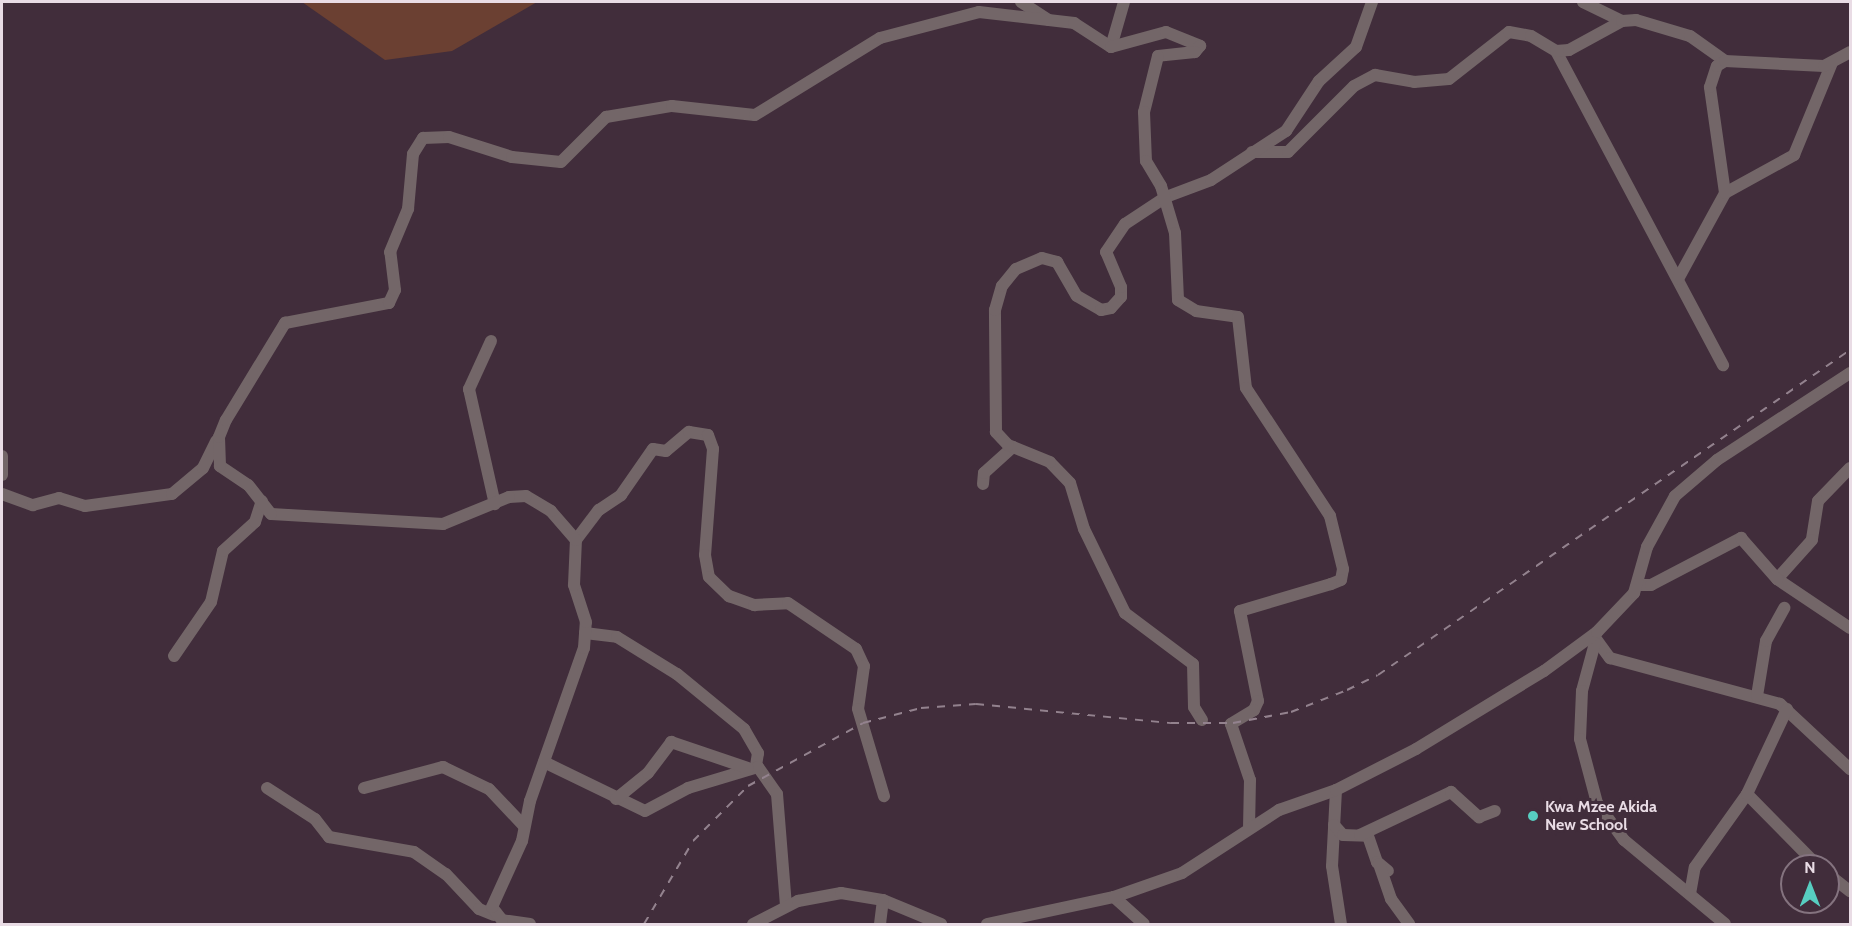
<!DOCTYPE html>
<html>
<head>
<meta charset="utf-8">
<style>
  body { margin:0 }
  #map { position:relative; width:1852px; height:926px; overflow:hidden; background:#412d3b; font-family:Cabin,sans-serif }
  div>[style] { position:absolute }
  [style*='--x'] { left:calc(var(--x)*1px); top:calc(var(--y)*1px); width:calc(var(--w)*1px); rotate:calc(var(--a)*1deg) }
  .green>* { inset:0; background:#6b4032 }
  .minor>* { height:12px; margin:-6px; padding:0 6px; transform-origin:6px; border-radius:6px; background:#736668 }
  .rail>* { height:2px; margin-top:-1px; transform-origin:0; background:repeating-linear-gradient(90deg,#93828e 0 8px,transparent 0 16px) }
  .dots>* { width:16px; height:16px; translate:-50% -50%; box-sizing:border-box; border:3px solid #412d3b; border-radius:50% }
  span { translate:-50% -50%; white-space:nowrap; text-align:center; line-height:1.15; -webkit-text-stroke:6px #412d3b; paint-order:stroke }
  .poi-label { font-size:16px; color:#e9dce5; font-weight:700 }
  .left { translate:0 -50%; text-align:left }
  .frame { position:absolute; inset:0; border:3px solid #e9dce5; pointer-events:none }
  .north { position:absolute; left:1780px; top:854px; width:60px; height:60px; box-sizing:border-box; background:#412d3b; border:2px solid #84737f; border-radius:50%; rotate:0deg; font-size:16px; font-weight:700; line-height:24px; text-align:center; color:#e9dce5 }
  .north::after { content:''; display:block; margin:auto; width:21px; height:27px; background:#57cec1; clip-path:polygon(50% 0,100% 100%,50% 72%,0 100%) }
</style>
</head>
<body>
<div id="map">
  <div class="green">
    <i style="clip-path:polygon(302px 2px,537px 2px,452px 51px,385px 60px)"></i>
  </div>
  <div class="minor">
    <i style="--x:1021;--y:2;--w:33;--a:33"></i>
    <i style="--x:1583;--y:2;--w:43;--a:26"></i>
    <i style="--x:1111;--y:47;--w:47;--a:-73.9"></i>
    <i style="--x:1556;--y:51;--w:356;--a:62"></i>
    <i style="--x:1252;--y:152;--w:36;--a:0"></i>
    <i style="--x:1288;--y:152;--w:93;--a:-45"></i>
    <i style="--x:1354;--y:86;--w:24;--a:-28"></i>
    <i style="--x:1375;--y:75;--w:40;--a:10"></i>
    <i style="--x:1414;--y:82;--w:35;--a:-5"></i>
    <i style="--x:1449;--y:79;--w:76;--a:-38.1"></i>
    <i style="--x:1509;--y:32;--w:22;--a:10"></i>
    <i style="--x:1531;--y:36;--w:29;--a:31"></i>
    <i style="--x:1556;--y:51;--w:13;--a:-4"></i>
    <i style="--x:1569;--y:50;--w:60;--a:-28.7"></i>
    <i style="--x:1622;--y:21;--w:14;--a:-4"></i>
    <i style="--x:1636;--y:20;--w:56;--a:16.5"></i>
    <i style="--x:1690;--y:36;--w:43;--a:35.5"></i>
    <i style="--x:1725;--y:193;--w:79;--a:-28.8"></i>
    <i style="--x:1794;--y:155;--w:100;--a:-67.6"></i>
    <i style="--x:1678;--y:279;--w:98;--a:-61.3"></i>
    <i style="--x:1725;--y:193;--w:107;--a:-98.1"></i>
    <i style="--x:1710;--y:87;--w:22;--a:-72"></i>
    <i style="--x:1717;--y:66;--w:9;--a:-32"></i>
    <i style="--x:1725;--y:61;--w:99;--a:2.9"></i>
    <i style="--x:1824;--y:66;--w:30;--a:-28"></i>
    <i style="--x:491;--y:341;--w:53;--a:114.6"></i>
    <i style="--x:469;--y:389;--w:118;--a:77.3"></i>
    <i style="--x:2;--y:456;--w:19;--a:90"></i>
    <i style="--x:1850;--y:468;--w:46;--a:134.1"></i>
    <i style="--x:1818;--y:501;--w:39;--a:99"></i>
    <i style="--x:1812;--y:540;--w:52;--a:131.9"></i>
    <i style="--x:1777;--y:579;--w:88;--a:33.9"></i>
    <i style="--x:983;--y:484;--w:11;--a:-85"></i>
    <i style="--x:984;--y:473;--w:39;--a:-42"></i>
    <i style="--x:2;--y:494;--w:33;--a:20"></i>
    <i style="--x:33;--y:505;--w:27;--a:-15"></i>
    <i style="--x:59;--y:498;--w:27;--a:17"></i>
    <i style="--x:85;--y:506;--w:88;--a:-7.9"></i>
    <i style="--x:172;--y:494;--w:40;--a:-40"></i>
    <i style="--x:203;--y:468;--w:30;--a:-64"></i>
    <i style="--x:576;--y:540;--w:38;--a:-53"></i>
    <i style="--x:599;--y:510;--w:27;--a:-34"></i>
    <i style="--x:621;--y:495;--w:56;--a:-55.2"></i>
    <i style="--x:653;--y:449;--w:13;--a:9"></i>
    <i style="--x:666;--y:451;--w:30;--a:-40"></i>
    <i style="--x:689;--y:432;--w:19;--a:9"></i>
    <i style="--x:708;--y:435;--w:15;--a:70"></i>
    <i style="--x:713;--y:449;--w:106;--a:94.3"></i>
    <i style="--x:705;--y:555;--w:22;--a:80"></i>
    <i style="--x:709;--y:577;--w:28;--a:44"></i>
    <i style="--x:729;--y:596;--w:27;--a:20"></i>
    <i style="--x:754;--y:605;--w:34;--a:-3"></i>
    <i style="--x:788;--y:603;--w:82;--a:34.1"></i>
    <i style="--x:856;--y:649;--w:19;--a:65"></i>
    <i style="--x:864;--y:666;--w:43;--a:97.9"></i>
    <i style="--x:858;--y:709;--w:91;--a:73.4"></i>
    <i style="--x:1637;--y:585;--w:14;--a:0"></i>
    <i style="--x:1651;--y:585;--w:102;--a:-27.6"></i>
    <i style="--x:1741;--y:538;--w:55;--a:48.7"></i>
    <i style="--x:585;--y:633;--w:32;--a:7"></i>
    <i style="--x:617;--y:637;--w:70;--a:31.7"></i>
    <i style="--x:677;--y:674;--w:87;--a:39.4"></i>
    <i style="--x:744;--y:729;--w:28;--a:60"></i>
    <i style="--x:758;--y:753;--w:13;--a:99"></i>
    <i style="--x:1596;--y:639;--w:24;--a:54"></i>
    <i style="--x:1610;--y:658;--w:176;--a:15.1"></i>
    <i style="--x:1780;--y:704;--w:96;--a:42.9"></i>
    <i style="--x:1595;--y:643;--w:50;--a:105.2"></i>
    <i style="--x:1582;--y:691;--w:48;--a:92.4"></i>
    <i style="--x:1580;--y:739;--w:66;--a:75.1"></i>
    <i style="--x:1597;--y:803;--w:46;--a:53.9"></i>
    <i style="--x:1624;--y:840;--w:131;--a:39.7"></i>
    <i style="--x:174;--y:656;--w:65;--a:-55.6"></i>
    <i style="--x:211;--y:602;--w:52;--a:-76.8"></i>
    <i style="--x:223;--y:551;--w:43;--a:-42.2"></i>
    <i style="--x:255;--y:522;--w:22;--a:-72"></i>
    <i style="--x:1757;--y:696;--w:56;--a:-80.7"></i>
    <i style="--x:1766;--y:641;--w:38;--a:-61"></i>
    <i style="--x:1202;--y:720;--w:15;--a:-122"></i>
    <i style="--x:1194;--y:707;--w:43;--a:-91.3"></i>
    <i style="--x:1193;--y:664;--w:85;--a:-143.1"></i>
    <i style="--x:1125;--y:613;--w:93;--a:-116"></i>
    <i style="--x:1084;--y:529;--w:48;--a:-106.9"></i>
    <i style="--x:1070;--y:483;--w:29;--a:-134"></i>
    <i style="--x:1050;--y:462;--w:45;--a:-158"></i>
    <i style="--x:1008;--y:445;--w:18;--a:-133"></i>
    <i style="--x:996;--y:432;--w:122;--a:-90.5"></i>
    <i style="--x:995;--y:310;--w:25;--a:-74"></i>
    <i style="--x:1002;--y:286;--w:22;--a:-51"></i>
    <i style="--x:1016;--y:269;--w:28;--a:-23"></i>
    <i style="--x:1042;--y:258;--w:16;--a:15"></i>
    <i style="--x:1057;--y:262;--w:39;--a:60"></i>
    <i style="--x:1077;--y:296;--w:28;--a:30"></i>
    <i style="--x:1101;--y:310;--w:10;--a:-11"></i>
    <i style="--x:1111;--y:308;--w:15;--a:-48"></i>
    <i style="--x:1121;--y:297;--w:10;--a:-90"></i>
    <i style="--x:1121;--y:287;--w:38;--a:-113"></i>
    <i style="--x:1106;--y:252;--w:34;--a:-56"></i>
    <i style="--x:1125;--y:224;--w:49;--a:-33.4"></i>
    <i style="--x:1166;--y:197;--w:48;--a:-20.7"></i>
    <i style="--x:1211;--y:180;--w:90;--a:-33.2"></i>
    <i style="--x:1286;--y:131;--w:60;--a:-56.6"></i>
    <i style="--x:1319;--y:81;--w:50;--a:-42.6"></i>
    <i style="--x:1356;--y:47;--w:48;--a:-70.4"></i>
    <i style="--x:544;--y:762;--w:112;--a:25.9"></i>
    <i style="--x:645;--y:811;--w:49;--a:-28.1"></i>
    <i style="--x:688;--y:788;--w:73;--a:-16.7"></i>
    <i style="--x:758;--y:767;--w:33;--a:55"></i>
    <i style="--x:777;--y:794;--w:112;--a:85.4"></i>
    <i style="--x:267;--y:788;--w:57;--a:32.9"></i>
    <i style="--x:315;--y:819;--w:23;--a:52"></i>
    <i style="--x:329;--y:837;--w:86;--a:10"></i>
    <i style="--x:414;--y:852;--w:39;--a:35"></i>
    <i style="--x:446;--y:874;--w:48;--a:46.7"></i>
    <i style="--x:479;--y:909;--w:16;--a:22"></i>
    <i style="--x:364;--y:788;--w:82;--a:-14.9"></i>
    <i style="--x:443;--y:767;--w:51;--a:25.6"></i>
    <i style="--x:489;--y:789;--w:51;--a:46.6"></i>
    <i style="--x:1336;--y:790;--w:76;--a:93"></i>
    <i style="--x:1332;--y:866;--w:59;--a:81.2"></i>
    <i style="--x:1747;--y:794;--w:101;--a:45.4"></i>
    <i style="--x:616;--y:799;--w:41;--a:-39.1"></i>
    <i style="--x:648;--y:773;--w:39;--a:-53"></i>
    <i style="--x:671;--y:742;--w:81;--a:18.7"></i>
    <i style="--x:1334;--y:825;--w:13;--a:48"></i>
    <i style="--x:1343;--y:835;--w:25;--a:2"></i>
    <i style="--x:1368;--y:836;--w:28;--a:71"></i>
    <i style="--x:1377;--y:862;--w:14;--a:39"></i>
    <i style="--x:1360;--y:835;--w:101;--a:-25.3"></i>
    <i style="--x:1451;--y:792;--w:38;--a:42"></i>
    <i style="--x:1479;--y:817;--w:17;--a:-21"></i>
    <i style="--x:1379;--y:864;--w:37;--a:71"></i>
    <i style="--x:1391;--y:899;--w:31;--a:54"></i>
    <i style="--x:1828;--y:874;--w:28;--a:38"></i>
    <i style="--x:1690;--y:894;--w:27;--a:-80"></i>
    <i style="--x:1695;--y:867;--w:90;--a:-54.5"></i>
    <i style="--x:1747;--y:794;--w:94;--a:-64.8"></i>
    <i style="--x:1114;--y:897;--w:40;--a:42"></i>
    <i style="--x:530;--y:924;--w:28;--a:-172"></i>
    <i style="--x:502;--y:920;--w:16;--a:-128"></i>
    <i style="--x:492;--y:907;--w:72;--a:-65.6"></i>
    <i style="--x:522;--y:841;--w:41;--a:-78.7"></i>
    <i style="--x:530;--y:801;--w:162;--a:-70.6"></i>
    <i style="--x:584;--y:648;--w:26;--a:-86"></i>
    <i style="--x:586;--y:622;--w:39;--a:-108"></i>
    <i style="--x:574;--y:585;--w:45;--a:-87.5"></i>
    <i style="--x:576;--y:540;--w:38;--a:-131"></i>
    <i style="--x:551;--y:511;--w:29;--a:-149"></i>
    <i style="--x:526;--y:496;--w:17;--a:177"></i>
    <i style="--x:509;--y:497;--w:71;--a:157.8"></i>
    <i style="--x:443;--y:524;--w:172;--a:-176.7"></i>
    <i style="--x:271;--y:514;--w:37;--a:-128"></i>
    <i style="--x:248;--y:485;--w:34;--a:-146"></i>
    <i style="--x:220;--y:466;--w:29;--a:-92"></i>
    <i style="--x:219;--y:437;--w:18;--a:-68"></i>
    <i style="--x:226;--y:420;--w:114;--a:-58.7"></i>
    <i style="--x:285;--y:323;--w:106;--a:-10.9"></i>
    <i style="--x:389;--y:303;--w:14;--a:-65"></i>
    <i style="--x:395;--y:290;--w:38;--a:-97"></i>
    <i style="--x:390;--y:252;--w:47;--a:-67.3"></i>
    <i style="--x:408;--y:209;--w:55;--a:-84.8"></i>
    <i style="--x:413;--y:154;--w:19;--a:-58"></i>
    <i style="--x:423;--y:138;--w:26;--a:-2"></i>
    <i style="--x:449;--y:137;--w:66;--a:17.6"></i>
    <i style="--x:512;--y:157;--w:49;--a:5.8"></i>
    <i style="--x:561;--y:162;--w:64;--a:-45"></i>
    <i style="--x:606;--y:117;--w:67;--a:-9.5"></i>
    <i style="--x:672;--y:106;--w:83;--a:6.2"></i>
    <i style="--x:755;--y:115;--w:147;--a:-31.6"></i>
    <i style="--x:880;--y:38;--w:102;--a:-14.7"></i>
    <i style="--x:979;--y:12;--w:96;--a:6.6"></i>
    <i style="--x:1074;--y:23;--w:44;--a:33"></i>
    <i style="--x:1111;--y:47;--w:57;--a:-15.3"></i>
    <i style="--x:1166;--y:32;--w:37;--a:22"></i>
    <i style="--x:1200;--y:46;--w:8;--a:130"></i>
    <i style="--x:1195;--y:52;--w:37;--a:174"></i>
    <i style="--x:1158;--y:56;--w:58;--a:104"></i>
    <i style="--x:1144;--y:112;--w:49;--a:87.7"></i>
    <i style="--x:1146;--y:161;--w:29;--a:59"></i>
    <i style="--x:1161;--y:186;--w:49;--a:73.4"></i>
    <i style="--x:1175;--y:233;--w:67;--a:87.4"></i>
    <i style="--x:1178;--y:300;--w:21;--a:31"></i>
    <i style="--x:1196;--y:311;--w:42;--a:8.1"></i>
    <i style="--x:1238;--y:317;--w:71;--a:83.6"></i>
    <i style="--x:1246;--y:388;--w:153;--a:56.7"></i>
    <i style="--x:1330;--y:516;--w:55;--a:76.2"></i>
    <i style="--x:1343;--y:569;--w:11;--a:100"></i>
    <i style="--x:1341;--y:580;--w:11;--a:158"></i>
    <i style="--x:1331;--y:584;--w:95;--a:163.5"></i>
    <i style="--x:1240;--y:611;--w:92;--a:78.7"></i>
    <i style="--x:1258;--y:701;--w:10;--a:114"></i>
    <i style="--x:1254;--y:710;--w:27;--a:149"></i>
    <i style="--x:1231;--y:724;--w:59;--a:71.3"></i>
    <i style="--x:1250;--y:780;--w:47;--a:91.2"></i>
    <i style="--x:753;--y:924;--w:51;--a:-27.1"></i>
    <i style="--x:798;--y:901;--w:44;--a:-10.5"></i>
    <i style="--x:841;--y:893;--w:43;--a:9.5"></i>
    <i style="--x:883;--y:900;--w:63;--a:22.5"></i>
    <i style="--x:880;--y:924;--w:24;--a:-83"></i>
    <i style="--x:987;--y:924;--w:130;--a:-12"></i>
    <i style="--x:1114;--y:897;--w:72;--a:-19.4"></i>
    <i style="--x:1182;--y:873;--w:116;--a:-33"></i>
    <i style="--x:1279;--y:810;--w:60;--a:-19.3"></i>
    <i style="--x:1336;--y:790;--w:90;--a:-27.1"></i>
    <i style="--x:1416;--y:749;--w:150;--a:-31.4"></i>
    <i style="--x:1544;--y:671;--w:66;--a:-36.3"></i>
    <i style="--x:1597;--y:632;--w:54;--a:-46.5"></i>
    <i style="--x:1634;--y:593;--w:48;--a:-74.2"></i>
    <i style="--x:1647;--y:547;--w:58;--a:-61.2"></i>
    <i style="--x:1675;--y:496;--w:55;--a:-40.6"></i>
    <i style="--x:1717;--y:460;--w:159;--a:-33.2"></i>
  </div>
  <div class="rail">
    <i style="--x:644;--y:924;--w:96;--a:-59.4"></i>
    <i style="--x:693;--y:841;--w:78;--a:-45"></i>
    <i style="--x:748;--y:786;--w:131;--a:-28.7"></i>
    <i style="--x:863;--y:723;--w:60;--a:-14.5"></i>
    <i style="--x:921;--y:708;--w:55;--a:-4.2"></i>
    <i style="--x:976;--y:704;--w:196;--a:5.6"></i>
    <i style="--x:1171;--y:723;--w:62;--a:0"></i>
    <i style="--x:1233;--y:723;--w:59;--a:-10.7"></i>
    <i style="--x:1291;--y:712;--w:60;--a:-21.4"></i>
    <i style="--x:1347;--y:690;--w:34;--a:-26"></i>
    <i style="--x:1378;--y:675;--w:573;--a:-34.55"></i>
  </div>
  <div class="dots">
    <i style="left:1533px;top:816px;background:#57cec1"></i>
  </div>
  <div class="poi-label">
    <span class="left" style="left:1545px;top:816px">Kwa Mzee Akida<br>New School</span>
  </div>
  <div class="frame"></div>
  <div class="north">N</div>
</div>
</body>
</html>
